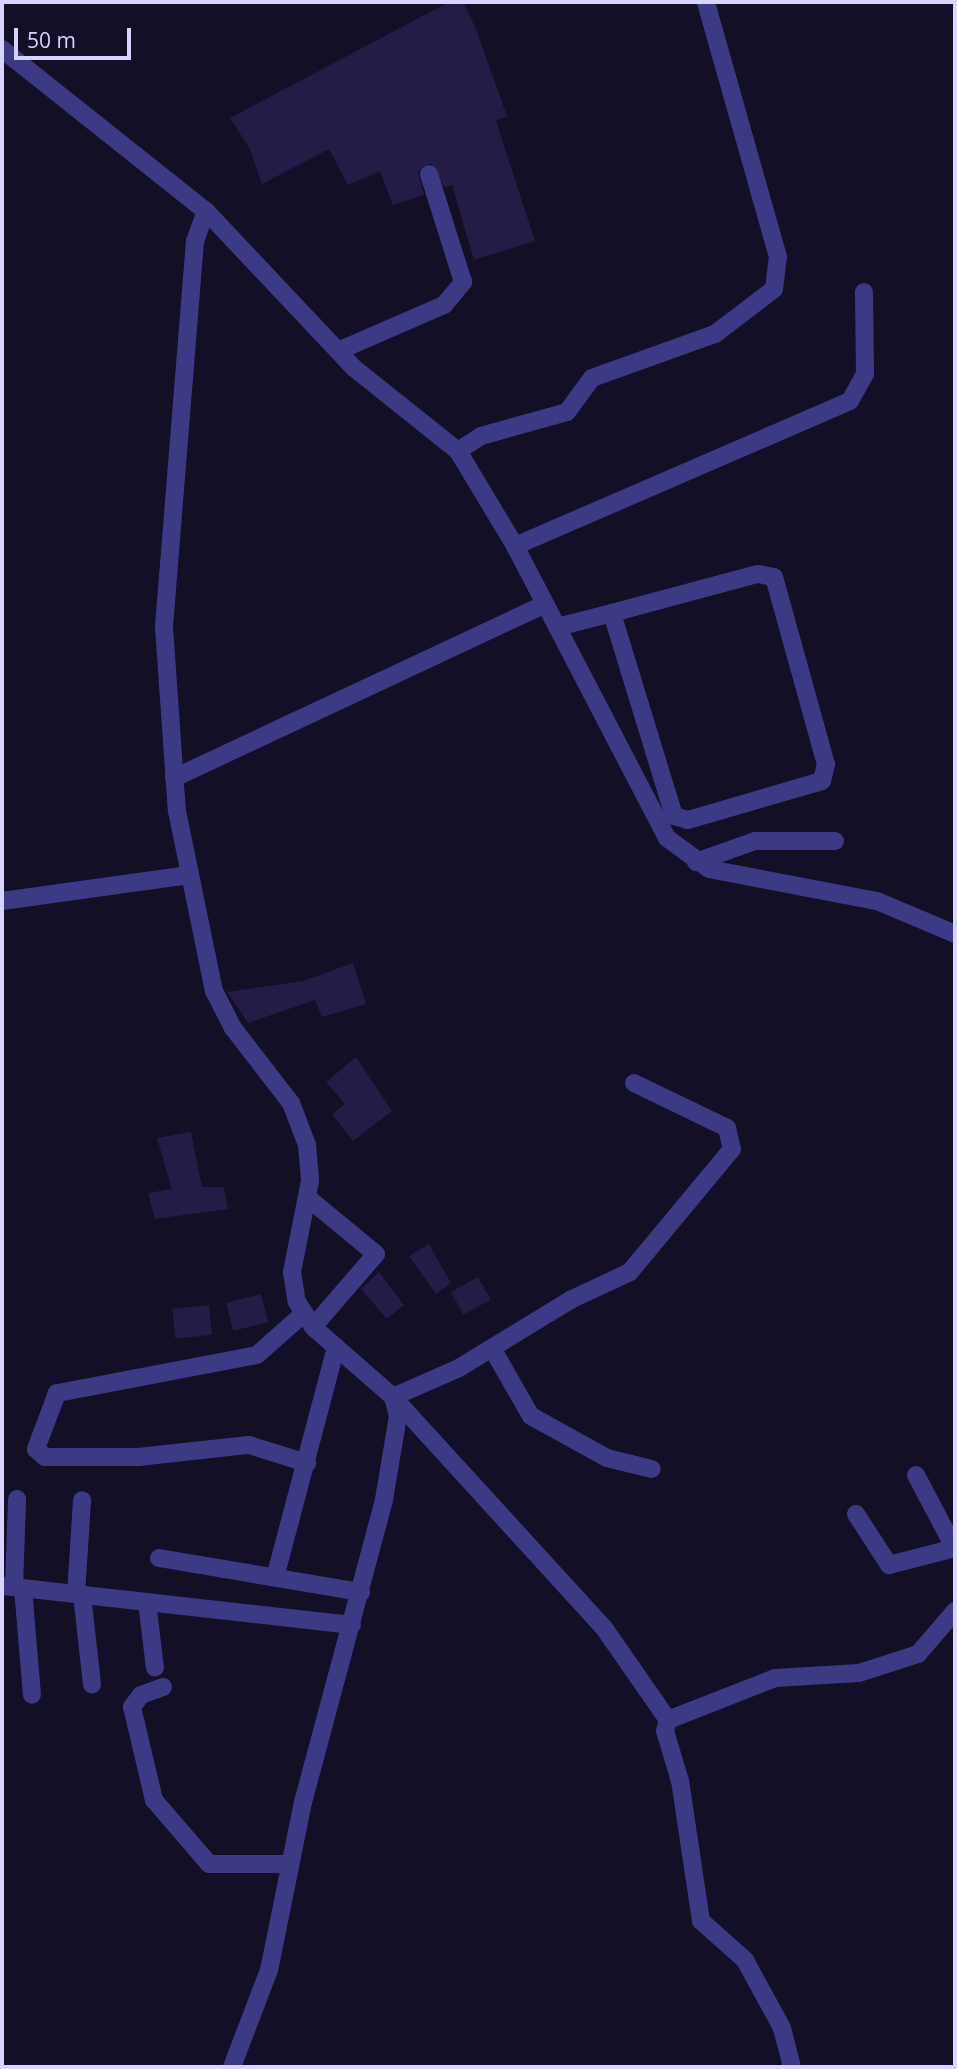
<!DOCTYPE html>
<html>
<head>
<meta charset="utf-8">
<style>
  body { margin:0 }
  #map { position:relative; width:957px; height:2069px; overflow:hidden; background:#130f26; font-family:"Open Sans",sans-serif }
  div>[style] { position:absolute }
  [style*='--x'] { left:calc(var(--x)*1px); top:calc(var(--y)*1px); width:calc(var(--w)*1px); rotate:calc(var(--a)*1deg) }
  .building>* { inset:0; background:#241b47; transform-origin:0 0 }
  .minor>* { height:18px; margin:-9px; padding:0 9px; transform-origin:9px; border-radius:9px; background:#3d3a85 }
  span { translate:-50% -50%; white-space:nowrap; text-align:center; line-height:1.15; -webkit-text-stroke:6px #130f26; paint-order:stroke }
  .frame { position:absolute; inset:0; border:4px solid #d9d4ff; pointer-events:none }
  .scale { position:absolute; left:14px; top:28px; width:117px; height:32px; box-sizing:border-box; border:4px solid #d9d4ff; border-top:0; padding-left:9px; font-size:21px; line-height:24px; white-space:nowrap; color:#d9d4ff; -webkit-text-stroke:5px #130f26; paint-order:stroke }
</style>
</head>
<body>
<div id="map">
  <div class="building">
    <i style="clip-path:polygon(449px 2px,463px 2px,476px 29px,507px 116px,496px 121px,535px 241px,474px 260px,452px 185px,445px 188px,431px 163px,418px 172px,424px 195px,393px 205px,380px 171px,348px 185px,329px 149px,262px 184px,250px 149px,230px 118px)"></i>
    <i style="clip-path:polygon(353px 963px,366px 1004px,322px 1017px,315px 1000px,248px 1023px,227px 992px,303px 981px)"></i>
    <i style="clip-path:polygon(356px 1057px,392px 1111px,353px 1141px,332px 1114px,345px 1104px,326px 1082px)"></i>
    <i style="clip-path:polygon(191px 1132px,202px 1187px,224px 1187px,228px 1209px,155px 1219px,148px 1193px,172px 1189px,157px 1138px)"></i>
    <i style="clip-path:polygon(429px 1244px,451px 1283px,436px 1294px,409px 1256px)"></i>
    <i style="clip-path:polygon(379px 1272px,404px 1305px,387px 1319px,361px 1289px)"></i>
    <i style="left:478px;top:1277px;width:26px;height:31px;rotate:61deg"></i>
    <i style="left:261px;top:1294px;width:29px;height:36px;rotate:76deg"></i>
    <i style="left:209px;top:1305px;width:30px;height:37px;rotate:84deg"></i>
  </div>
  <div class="minor">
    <i style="--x:2;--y:49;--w:260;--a:38.5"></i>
    <i style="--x:206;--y:211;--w:216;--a:46.7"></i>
    <i style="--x:354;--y:368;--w:133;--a:38.6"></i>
    <i style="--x:458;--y:451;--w:111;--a:59"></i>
    <i style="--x:515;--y:546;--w:329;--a:62.5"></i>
    <i style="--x:667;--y:838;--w:52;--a:36.4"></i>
    <i style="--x:709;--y:869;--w:171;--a:10.8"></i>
    <i style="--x:877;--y:901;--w:85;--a:22.9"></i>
    <i style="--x:206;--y:211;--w:32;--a:110"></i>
    <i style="--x:195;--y:241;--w:387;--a:94.6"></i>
    <i style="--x:164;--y:627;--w:184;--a:86"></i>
    <i style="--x:177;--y:811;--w:184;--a:78.4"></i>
    <i style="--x:214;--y:991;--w:42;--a:62.8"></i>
    <i style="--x:233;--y:1028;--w:95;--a:52.3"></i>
    <i style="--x:291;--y:1103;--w:45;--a:69.1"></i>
    <i style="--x:307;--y:1145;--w:36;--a:85"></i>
    <i style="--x:310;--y:1181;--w:93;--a:101.2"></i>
    <i style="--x:292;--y:1272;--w:30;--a:81"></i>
    <i style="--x:297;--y:1302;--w:30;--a:57"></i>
    <i style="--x:313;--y:1327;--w:106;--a:41.2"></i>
    <i style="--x:393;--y:1397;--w:20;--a:75"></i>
    <i style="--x:398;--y:1416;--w:85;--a:99.5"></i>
    <i style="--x:384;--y:1500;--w:313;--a:105"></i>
    <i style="--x:303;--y:1802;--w:171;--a:101.4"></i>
    <i style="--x:269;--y:1970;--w:104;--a:110.9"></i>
    <i style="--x:338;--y:351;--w:116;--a:-23.5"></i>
    <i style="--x:444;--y:305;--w:30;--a:-50"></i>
    <i style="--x:463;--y:282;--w:113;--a:-107.5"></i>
    <i style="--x:458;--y:451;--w:27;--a:-33"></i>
    <i style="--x:481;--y:436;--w:89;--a:-15.6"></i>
    <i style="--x:567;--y:412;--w:42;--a:-53.7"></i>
    <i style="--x:592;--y:378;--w:131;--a:-19.7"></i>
    <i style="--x:715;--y:334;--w:74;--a:-37.3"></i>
    <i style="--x:774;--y:289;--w:32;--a:-83"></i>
    <i style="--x:778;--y:257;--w:265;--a:-105.8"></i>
    <i style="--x:515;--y:546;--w:365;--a:-23.4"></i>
    <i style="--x:850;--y:401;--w:31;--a:-61"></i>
    <i style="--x:865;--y:374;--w:82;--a:-90.7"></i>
    <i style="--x:557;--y:627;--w:57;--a:-14.3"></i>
    <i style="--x:612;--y:613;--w:151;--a:-15"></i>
    <i style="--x:758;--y:574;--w:16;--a:11"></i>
    <i style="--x:774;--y:577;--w:194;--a:74.5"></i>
    <i style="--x:826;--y:764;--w:17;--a:103"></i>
    <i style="--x:822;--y:781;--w:140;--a:163.8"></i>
    <i style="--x:688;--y:820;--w:15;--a:-164"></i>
    <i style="--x:674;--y:816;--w:212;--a:-107"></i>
    <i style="--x:174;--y:778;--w:410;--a:-25.1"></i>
    <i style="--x:696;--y:862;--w:63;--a:-19.6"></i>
    <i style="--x:755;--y:841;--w:80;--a:0"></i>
    <i style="--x:2;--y:901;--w:189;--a:-7.9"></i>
    <i style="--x:634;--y:1083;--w:103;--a:25.8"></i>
    <i style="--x:727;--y:1128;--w:22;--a:77"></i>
    <i style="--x:732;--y:1149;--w:160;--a:129.7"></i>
    <i style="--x:630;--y:1272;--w:64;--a:155"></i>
    <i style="--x:572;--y:1299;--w:132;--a:148.6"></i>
    <i style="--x:459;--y:1368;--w:72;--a:156.3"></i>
    <i style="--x:393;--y:1397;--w:313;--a:47.6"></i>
    <i style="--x:604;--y:1628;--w:112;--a:55.2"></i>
    <i style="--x:308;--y:1198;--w:88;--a:39.5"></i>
    <i style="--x:376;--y:1254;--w:96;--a:130.8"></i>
    <i style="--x:302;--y:1315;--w:60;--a:138.4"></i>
    <i style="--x:257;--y:1355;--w:204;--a:169.2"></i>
    <i style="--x:57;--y:1393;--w:60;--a:110.6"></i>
    <i style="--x:36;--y:1449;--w:12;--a:42"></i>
    <i style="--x:45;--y:1457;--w:93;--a:0"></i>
    <i style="--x:138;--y:1457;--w:112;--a:-6.2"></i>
    <i style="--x:249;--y:1445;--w:61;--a:17.2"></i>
    <i style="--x:493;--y:1350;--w:76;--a:60.1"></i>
    <i style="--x:531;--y:1416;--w:87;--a:28.9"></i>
    <i style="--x:607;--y:1458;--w:46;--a:13.7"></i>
    <i style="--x:916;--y:1475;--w:84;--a:62.2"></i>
    <i style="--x:856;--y:1514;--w:61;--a:57.1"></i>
    <i style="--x:889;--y:1565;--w:68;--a:-14.4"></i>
    <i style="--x:159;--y:1558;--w:205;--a:9.6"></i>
    <i style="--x:276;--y:1574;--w:235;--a:-75.2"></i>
    <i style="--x:4;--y:1586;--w:350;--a:6.4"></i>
    <i style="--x:14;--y:1587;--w:88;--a:-88"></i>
    <i style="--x:23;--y:1588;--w:107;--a:85.2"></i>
    <i style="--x:76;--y:1594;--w:94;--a:-86.3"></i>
    <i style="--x:82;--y:1595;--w:90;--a:83.6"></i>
    <i style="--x:147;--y:1602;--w:66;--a:83.1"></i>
    <i style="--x:163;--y:1687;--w:23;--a:160"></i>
    <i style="--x:141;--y:1695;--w:15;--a:127"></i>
    <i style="--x:132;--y:1707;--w:96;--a:76.7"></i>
    <i style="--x:154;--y:1800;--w:84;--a:49.3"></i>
    <i style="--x:209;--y:1864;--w:80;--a:0"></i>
    <i style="--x:792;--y:2067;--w:40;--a:-104.4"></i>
    <i style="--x:782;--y:2028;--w:77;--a:-118.6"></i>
    <i style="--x:745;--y:1960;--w:59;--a:-138.4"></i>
    <i style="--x:701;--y:1921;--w:142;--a:-98.5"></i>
    <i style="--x:680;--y:1781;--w:52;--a:-106.7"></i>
    <i style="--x:665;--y:1731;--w:11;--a:-75"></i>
    <i style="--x:668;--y:1720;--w:115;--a:-21.4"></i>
    <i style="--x:775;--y:1678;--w:84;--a:-3.4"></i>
    <i style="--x:859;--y:1673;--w:62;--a:-17.9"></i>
    <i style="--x:918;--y:1654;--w:57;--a:-49.3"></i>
  </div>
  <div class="frame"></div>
  <div class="scale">50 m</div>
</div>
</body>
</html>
